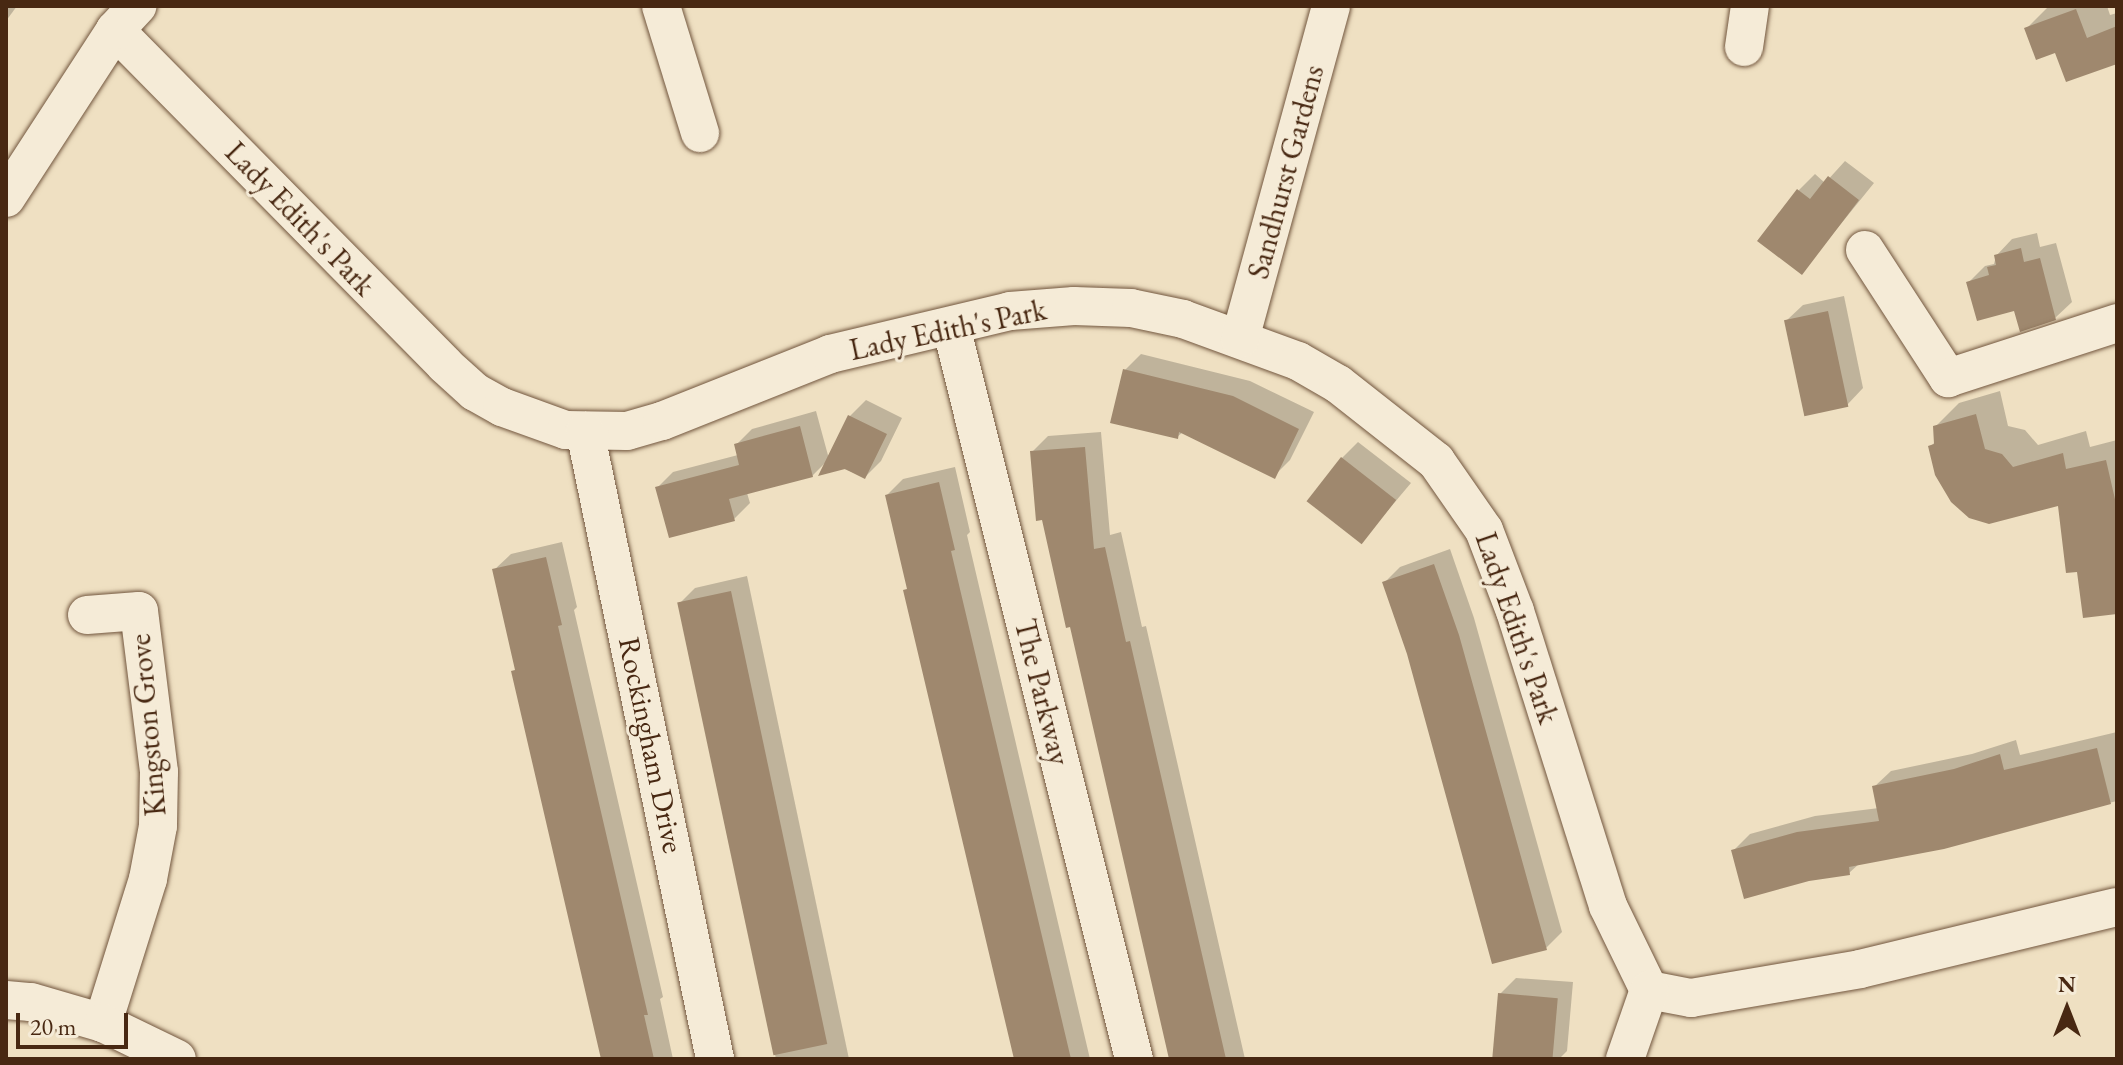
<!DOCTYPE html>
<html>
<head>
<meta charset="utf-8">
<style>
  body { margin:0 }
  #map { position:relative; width:2123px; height:1065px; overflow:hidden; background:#efe0c2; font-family:"EB Garamond",serif }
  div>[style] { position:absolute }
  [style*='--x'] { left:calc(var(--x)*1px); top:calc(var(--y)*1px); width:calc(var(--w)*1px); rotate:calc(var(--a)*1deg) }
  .shadow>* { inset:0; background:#0003 }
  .building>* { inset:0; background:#9f886e; transform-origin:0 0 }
  .roads { filter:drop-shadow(0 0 2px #72563e) drop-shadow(0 0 2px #72563e) }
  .minor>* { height:38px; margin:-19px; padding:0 19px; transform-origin:19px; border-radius:19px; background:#f5ebd7 }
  span { translate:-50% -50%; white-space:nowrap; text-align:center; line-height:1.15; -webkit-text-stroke:6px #f5ebd7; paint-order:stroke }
  .street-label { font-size:30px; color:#482812 }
  .frame { position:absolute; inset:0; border:8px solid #482812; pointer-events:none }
  .north { position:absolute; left:2027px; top:969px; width:80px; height:80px; -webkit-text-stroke:6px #f5ebd7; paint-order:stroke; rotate:0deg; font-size:22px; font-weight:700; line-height:32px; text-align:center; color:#482812 }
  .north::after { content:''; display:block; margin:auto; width:28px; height:36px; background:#482812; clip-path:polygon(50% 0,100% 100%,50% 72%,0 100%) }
  .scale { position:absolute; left:16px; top:1013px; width:112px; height:36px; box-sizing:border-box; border:4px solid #482812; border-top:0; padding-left:10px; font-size:24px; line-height:28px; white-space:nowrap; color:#482812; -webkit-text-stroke:6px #f5ebd7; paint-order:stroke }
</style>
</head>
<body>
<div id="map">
  <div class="shadow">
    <i style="clip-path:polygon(6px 6px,17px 6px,6px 21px)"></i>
    <i style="clip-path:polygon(2049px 6px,2107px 6px,2110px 15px,2117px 13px,2117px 62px,2026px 29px)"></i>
    <i style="clip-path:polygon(1845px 161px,1874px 183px,1802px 272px,1799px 190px,1815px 174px,1825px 183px)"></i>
    <i style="clip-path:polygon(2037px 233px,2040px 247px,2056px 243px,2072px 302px,2055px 318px,2016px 309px,1969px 282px,1985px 266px,1994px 264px,1996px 256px,2012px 239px)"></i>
    <i style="clip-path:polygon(1844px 296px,1863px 388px,1847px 405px,1786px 321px,1803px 305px)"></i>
    <i style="clip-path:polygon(1141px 354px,1250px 381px,1314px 412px,1290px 460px,1274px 476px,1183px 432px,1177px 437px,1125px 370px)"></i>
    <i style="clip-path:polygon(2000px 391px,2008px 426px,2025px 430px,2038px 445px,2086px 431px,2090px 447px,2117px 440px,2117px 612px,2079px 570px,2059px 504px,1930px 447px,1936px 441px,1935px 427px,1959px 403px)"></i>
    <i style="clip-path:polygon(866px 400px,902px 418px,881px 461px,865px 477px,826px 462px,812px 476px,747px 493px,750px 503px,734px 519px,657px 488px,673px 472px,738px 455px,736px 445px,752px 429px,816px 411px,829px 459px,850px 416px)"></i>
    <i style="clip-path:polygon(1101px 432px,1110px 535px,1121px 532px,1142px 627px,1146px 626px,1245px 1059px,1170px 1059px,1032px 452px,1048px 436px)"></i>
    <i style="clip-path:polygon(1358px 442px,1411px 483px,1362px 541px,1342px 458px)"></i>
    <i style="clip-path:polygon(955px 467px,970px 532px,967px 535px,1090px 1059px,1016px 1059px,905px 591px,909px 588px,887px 495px,903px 479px)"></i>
    <i style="clip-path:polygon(562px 542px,577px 607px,574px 610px,663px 997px,660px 999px,673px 1059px,600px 1059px,602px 1056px,494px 570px,511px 554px)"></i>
    <i style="clip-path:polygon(1450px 549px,1474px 618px,1562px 932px,1546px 948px,1384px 583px,1400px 567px)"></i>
    <i style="clip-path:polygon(747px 576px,849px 1059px,776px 1059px,679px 604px,695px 588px)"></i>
    <i style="clip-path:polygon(2117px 732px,2117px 801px,1860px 863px,1849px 873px,1733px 851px,1750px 834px,1815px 816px,1879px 808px,1874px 787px,1891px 771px,1972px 754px,2016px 740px,2020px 755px)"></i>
    <i style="clip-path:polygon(1516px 978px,1573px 982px,1567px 1051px,1559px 1059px,1494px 1059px,1500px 994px)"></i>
  </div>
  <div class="building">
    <i style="clip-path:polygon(2076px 9px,2087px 38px,2117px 26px,2117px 64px,2066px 82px,2055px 53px,2036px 60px,2024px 28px)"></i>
    <i style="clip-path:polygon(1828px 176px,1859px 200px,1802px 275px,1757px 241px,1797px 189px,1810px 199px)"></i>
    <i style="clip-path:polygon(2021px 248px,2024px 262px,2040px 258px,2056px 320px,2020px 332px,2014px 311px,1977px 321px,1966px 282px,1989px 275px,1987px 267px,1996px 265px,1994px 255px)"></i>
    <i style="left:1828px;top:311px;width:98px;height:45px;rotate:78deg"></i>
    <i style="clip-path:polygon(1123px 369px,1233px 396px,1299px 429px,1275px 479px,1179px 432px,1178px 439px,1110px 423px)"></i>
    <i style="clip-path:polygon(1976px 414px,1985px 449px,2002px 454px,2013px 467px,2063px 453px,2066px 469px,2106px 460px,2117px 508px,2117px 614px,2083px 618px,2077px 572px,2066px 573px,2058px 506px,1989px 524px,1969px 518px,1951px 502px,1935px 475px,1928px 446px,1934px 444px,1933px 426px)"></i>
    <i style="clip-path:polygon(848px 415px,887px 434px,865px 479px,845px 469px,818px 476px)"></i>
    <i style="clip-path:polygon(800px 426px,813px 477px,729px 499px,735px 521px,669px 538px,655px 487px,739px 465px,734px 444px)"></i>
    <i style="clip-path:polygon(1085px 447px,1094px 549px,1105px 547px,1126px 642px,1130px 641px,1226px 1059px,1169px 1059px,1070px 627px,1066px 628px,1042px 520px,1036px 521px,1030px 451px)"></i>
    <i style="left:1341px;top:457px;width:70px;height:56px;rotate:38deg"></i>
    <i style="clip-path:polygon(939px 482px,955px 550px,951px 551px,1071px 1059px,1014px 1059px,903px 590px,907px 589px,885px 495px)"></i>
    <i style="clip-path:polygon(546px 557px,562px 625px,558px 626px,648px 1015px,644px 1015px,654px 1059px,601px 1059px,511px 671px,515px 670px,492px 569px)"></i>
    <i style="clip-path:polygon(1434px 564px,1459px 635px,1547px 950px,1492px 964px,1407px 654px,1382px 582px)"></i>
    <i style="left:731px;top:591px;width:463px;height:55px;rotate:78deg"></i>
    <i style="clip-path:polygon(2097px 748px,2111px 804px,1944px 849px,1849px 867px,1850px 875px,1809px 881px,1744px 899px,1731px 850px,1797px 832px,1879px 821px,1872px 786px,1954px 769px,2000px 754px,2004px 770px)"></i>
    <i style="left:1498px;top:993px;width:60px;height:66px;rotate:5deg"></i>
  </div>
  <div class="roads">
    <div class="minor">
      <i style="--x:661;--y:6;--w:133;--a:72.9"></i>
      <i style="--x:115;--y:30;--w:470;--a:45.4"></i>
      <i style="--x:445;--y:365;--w:40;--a:42"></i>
      <i style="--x:475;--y:392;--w:31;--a:29"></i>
      <i style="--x:502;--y:407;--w:68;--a:19.8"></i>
      <i style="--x:566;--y:430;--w:61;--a:0.9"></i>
      <i style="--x:627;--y:431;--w:36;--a:-16"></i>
      <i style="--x:662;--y:421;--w:181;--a:-21.7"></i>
      <i style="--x:830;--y:354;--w:185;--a:-13.4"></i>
      <i style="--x:1010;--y:311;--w:64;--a:-4.5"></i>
      <i style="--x:1074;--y:306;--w:57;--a:2"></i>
      <i style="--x:1131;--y:308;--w:53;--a:11.9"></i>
      <i style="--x:1183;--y:319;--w:122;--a:20.1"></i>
      <i style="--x:1298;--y:361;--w:46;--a:29.9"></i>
      <i style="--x:1338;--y:384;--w:125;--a:38.2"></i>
      <i style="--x:1436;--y:461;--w:84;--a:55.2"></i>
      <i style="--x:1484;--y:530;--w:87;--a:69.1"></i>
      <i style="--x:1515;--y:611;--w:309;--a:72.5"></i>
      <i style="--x:1608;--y:906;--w:93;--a:64"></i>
      <i style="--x:1649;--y:990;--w:43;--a:10.8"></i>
      <i style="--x:1691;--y:998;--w:171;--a:-9.7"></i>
      <i style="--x:1860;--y:969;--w:264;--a:-13.6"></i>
      <i style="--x:1744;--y:47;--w:41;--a:-81.7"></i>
      <i style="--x:6;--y:198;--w:200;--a:-57"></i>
      <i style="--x:115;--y:30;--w:33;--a:-47"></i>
      <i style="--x:1865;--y:250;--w:153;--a:57"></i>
      <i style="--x:1948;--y:378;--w:178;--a:-18"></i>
      <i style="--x:951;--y:326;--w:755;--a:75.98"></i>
      <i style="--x:1240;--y:339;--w:345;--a:-74.7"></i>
      <i style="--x:585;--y:431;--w:641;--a:78.3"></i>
      <i style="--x:87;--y:615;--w:52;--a:-4.4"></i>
      <i style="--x:139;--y:611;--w:162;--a:82.9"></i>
      <i style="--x:159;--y:772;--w:54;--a:91.1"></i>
      <i style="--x:158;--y:826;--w:54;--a:100.7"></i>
      <i style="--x:148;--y:879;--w:151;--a:107.4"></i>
      <i style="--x:6;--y:1000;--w:25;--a:5"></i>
      <i style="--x:31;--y:1002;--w:75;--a:16.3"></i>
      <i style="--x:103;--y:1023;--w:82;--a:25.9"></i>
      <i style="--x:1625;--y:1059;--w:73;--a:-70.8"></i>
    </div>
  </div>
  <div class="street-label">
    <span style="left:1286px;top:172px;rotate:-75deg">Sandhurst Gardens</span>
    <span style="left:300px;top:219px;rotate:46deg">Lady Edith's Park</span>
    <span style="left:948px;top:330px;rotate:-12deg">Lady Edith's Park</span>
    <span style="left:1517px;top:628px;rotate:71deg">Lady Edith's Park</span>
    <span style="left:1042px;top:692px;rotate:76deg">The Parkway</span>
    <span style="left:148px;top:725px;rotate:-95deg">Kingston Grove</span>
    <span style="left:651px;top:745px;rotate:78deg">Rockingham Drive</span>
  </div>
  <div class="frame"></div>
  <div class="north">N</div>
  <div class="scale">20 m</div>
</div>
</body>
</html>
